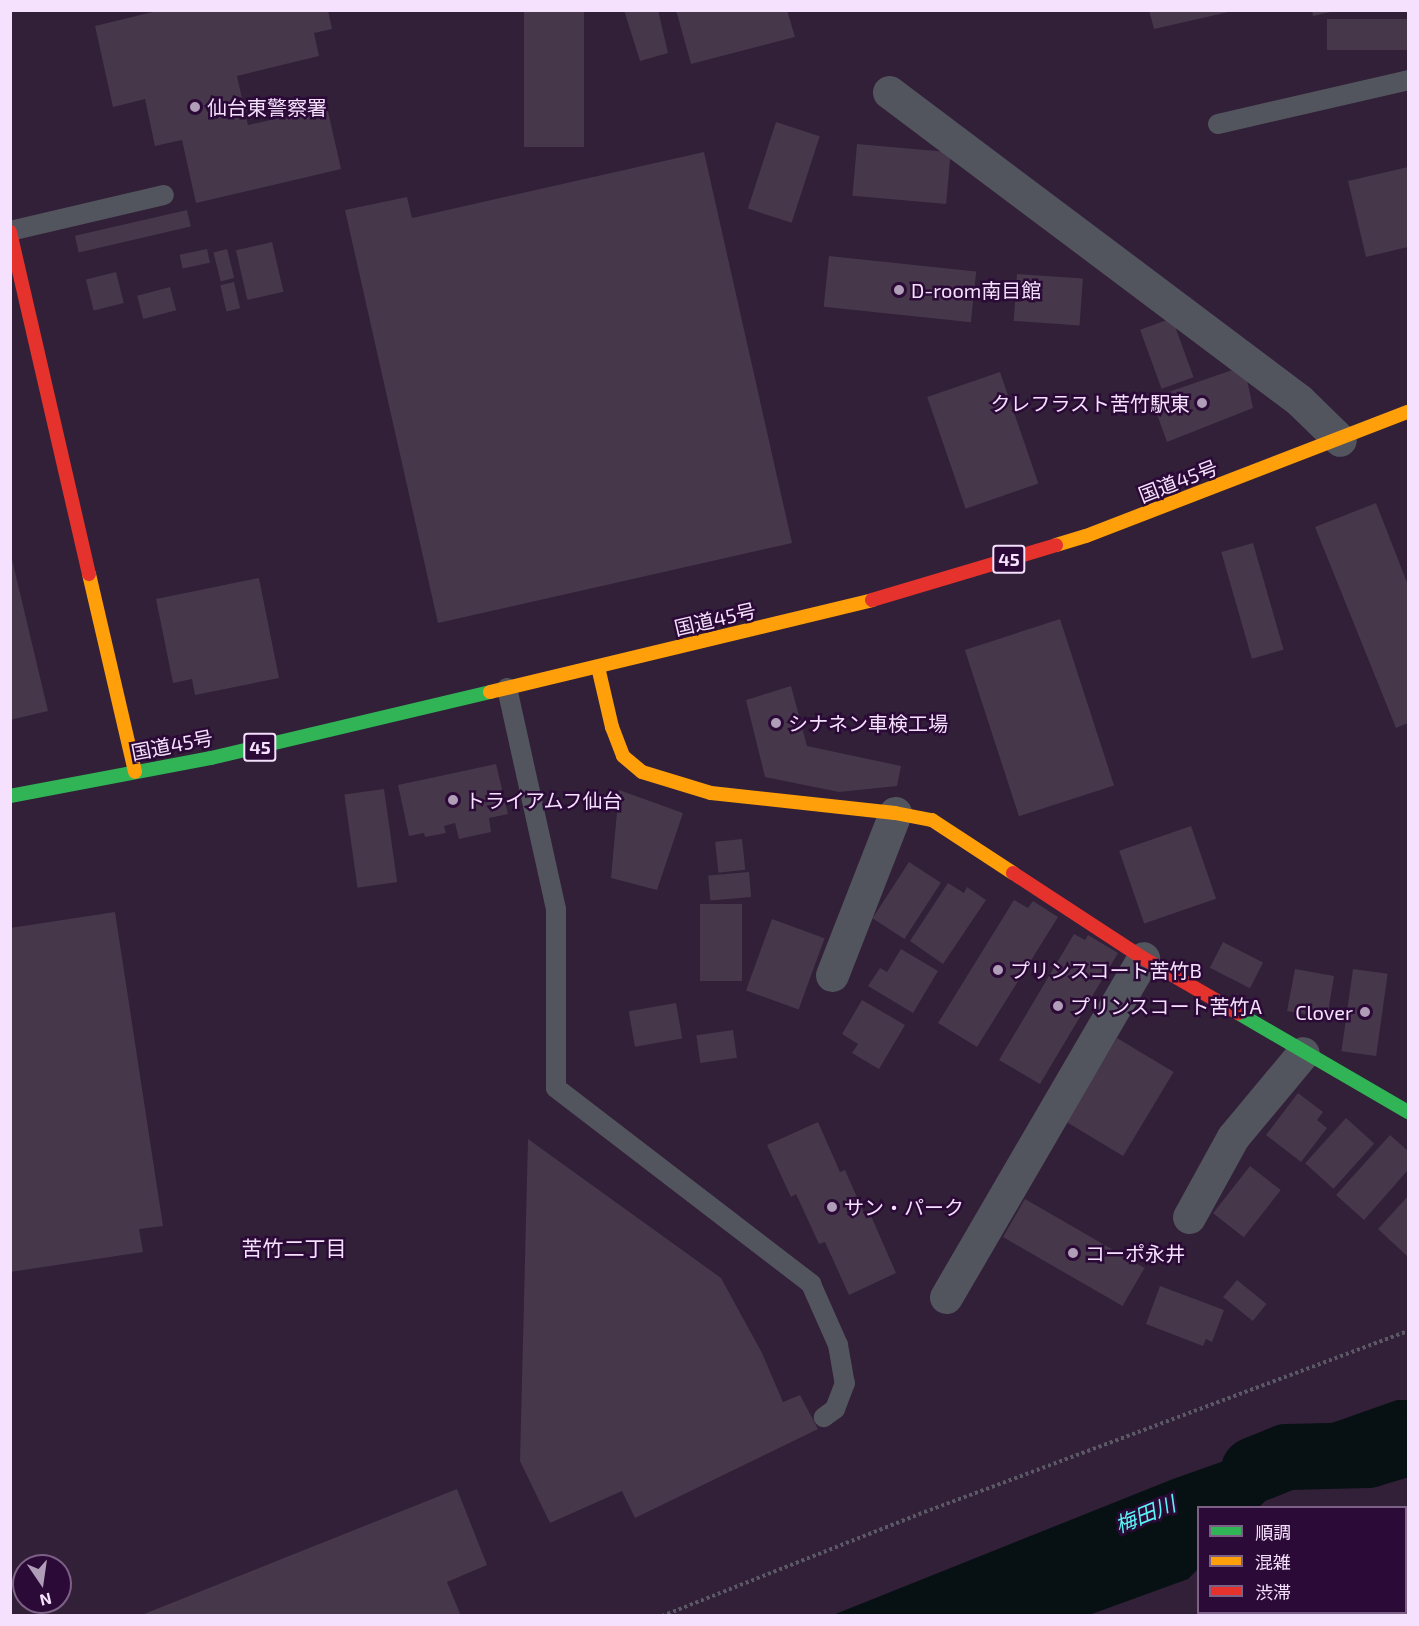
<!DOCTYPE html>
<html>
<head>
<meta charset="utf-8">
<style>
  body { margin:0 }
  #map { position:relative; width:1419px; height:1626px; overflow:hidden; background:#312038; font-family:"Exo 2","Noto Sans JP",sans-serif }
  div>[style] { position:absolute }
  [style*='--x'] { left:calc(var(--x)*1px); top:calc(var(--y)*1px); width:calc(var(--w)*1px); rotate:calc(var(--a)*1deg) }
  .water>* { inset:0; background:#071113 }
  .river>* { height:66px; margin:-33px; padding:0 33px; transform-origin:33px; border-radius:33px; background:#071113 }
  .building>* { inset:0; background:#46374b; transform-origin:0 0 }
  .path>* { height:4px; margin-top:-2px; transform-origin:0; background:repeating-linear-gradient(90deg,#5c5966 0 3px,transparent 0 6px) }
  .lane>* { height:20px; margin:-10px; padding:0 10px; transform-origin:10px; border-radius:10px; background:#53555e }
  .street>* { height:33px; margin:-16.5px; padding:0 16.5px; transform-origin:16.5px; border-radius:16.5px; background:#53555e }
  .fast>* { height:14px; margin:-7px; padding:0 7px; transform-origin:7px; border-radius:7px; background:#30b455 }
  .slow>* { height:14px; margin:-7px; padding:0 7px; transform-origin:7px; border-radius:7px; background:#ff9f0a }
  .jam>* { height:14px; margin:-7px; padding:0 7px; transform-origin:7px; border-radius:7px; background:#e5322d }
  .dots>* { width:16px; height:16px; translate:-50% -50%; box-sizing:border-box; border:3px solid #2c0a37; border-radius:50% }
  span { translate:-50% -50%; white-space:nowrap; text-align:center; line-height:1.15; -webkit-text-stroke:5px #2c0a37; paint-order:stroke }
  .shield-label span { padding:2px 4px; background:#2c0a37; border:2px solid; border-radius:4px; -webkit-text-stroke-width:0 }
  .shield-label { font-size:18px; color:#f5e1fd; font-weight:700 }
  .poi-label { font-size:20px; color:#f5e1fd }
  .left { translate:0 -50%; text-align:left }
  .right { translate:-100% -50%; text-align:right }
  .street-label { font-size:20px; color:#f5e1fd }
  .neighbourhood-label { font-size:21px; color:#f5e1fd }
  .water-label { font-size:21px; color:#5af4f6; font-style:italic }
  .frame { position:absolute; inset:0; border:12px solid #f5e1fd; pointer-events:none }
  .legend { position:absolute; left:1197px; top:1506px; width:210px; height:108px; box-sizing:border-box; background:#2c0a37; border:2px solid #7c6086; margin:0; padding:8px 10px; list-style:none; font-size:18px; color:#f5e1fd }
  .legend li { display:flex; align-items:center; gap:12px; height:30px }
  .legend b { width:30px; border:2px solid #7c6086 }
  .north { position:absolute; left:12px; top:1554px; width:60px; height:60px; box-sizing:border-box; background:#2c0a37; border:2px solid #7c6086; border-radius:50%; rotate:167deg; font-size:16px; font-weight:700; line-height:24px; text-align:center; color:#f5e1fd }
  .north::after { content:''; display:block; margin:auto; width:21px; height:27px; background:#b09db8; clip-path:polygon(50% 0,100% 100%,50% 72%,0 100%) }
</style>
</head>
<body>
<div id="map">
  <div class="water">
    <i style="clip-path:polygon(1397px 1400px,1408px 1400px,1408px 1428px,1401px 1427px,1280px 1487px,1259px 1507px,1198px 1508px,1198px 1569px,1188px 1579px,1089px 1615px,833px 1615px,1173px 1479px)"></i>
  </div>
  <div class="river">
    <i style="--x:1254;--y:1470;--w:35;--a:-22"></i>
    <i style="--x:1287;--y:1457;--w:81;--a:-1.4"></i>
    <i style="--x:1368;--y:1455;--w:42;--a:-16.7"></i>
  </div>
  <div class="building">
    <i style="clip-path:polygon(161px 10px,328px 10px,332px 29px,314px 33px,319px 56px,237px 76px,248px 125px,327px 107px,341px 169px,196px 203px,182px 140px,155px 146px,145px 99px,113px 107px,95px 26px)"></i>
    <i style="left:524px;top:10px;width:60px;height:137px"></i>
    <i style="clip-path:polygon(624px 10px,658px 10px,668px 53px,640px 61px)"></i>
    <i style="clip-path:polygon(676px 10px,787px 10px,795px 37px,691px 64px)"></i>
    <i style="clip-path:polygon(1149px 10px,1233px 10px,1233px 11px,1154px 29px)"></i>
    <i style="clip-path:polygon(1312px 10px,1335px 10px,1335px 11px,1313px 16px)"></i>
    <i style="left:1408px;top:19px;width:31px;height:81px;rotate:90deg"></i>
    <i style="left:776px;top:122px;width:46px;height:91px;rotate:18deg"></i>
    <i style="left:857px;top:144px;width:94px;height:52px;rotate:5deg"></i>
    <i style="clip-path:polygon(704px 152px,792px 543px,438px 623px,345px 210px,407px 197px,412px 218px)"></i>
    <i style="clip-path:polygon(1408px 167px,1408px 247px,1366px 257px,1348px 181px)"></i>
    <i style="left:187px;top:210px;width:17px;height:115px;rotate:77deg"></i>
    <i style="left:272px;top:242px;width:51px;height:37px;rotate:77deg"></i>
    <i style="left:207px;top:249px;width:14px;height:28px;rotate:78deg"></i>
    <i style="left:227px;top:249px;width:30px;height:14px;rotate:76deg"></i>
    <i style="left:829px;top:256px;width:148px;height:51px;rotate:6deg"></i>
    <i style="left:116px;top:272px;width:32px;height:31px;rotate:76deg"></i>
    <i style="left:1017px;top:274px;width:66px;height:47px;rotate:4deg"></i>
    <i style="left:234px;top:282px;width:27px;height:14px;rotate:77deg"></i>
    <i style="left:170px;top:287px;width:24px;height:34px;rotate:75deg"></i>
    <i style="left:1172px;top:318px;width:63px;height:34px;rotate:70deg"></i>
    <i style="clip-path:polygon(1244px 366px,1253px 408px,1167px 442px,1151px 398px)"></i>
    <i style="left:1000px;top:372px;width:118px;height:77px;rotate:71deg"></i>
    <i style="clip-path:polygon(1376px 503px,1408px 585px,1408px 723px,1396px 728px,1315px 527px)"></i>
    <i style="left:1253px;top:543px;width:111px;height:33px;rotate:74deg"></i>
    <i style="clip-path:polygon(10px 551px,48px 711px,10px 720px)"></i>
    <i style="clip-path:polygon(259px 578px,279px 678px,195px 695px,192px 679px,173px 683px,156px 599px)"></i>
    <i style="left:1060px;top:619px;width:175px;height:100px;rotate:72deg"></i>
    <i style="clip-path:polygon(791px 686px,807px 746px,901px 766px,897px 786px,839px 792px,765px 777px,746px 700px)"></i>
    <i style="clip-path:polygon(496px 764px,508px 814px,489px 818px,491px 832px,459px 839px,455px 823px,444px 826px,446px 833px,425px 837px,424px 833px,409px 836px,398px 785px)"></i>
    <i style="left:384px;top:789px;width:94px;height:40px;rotate:82deg"></i>
    <i style="clip-path:polygon(619px 790px,683px 813px,657px 890px,611px 878px)"></i>
    <i style="left:1191px;top:826px;width:77px;height:76px;rotate:71deg"></i>
    <i style="left:742px;top:839px;width:31px;height:27px;rotate:84deg"></i>
    <i style="left:909px;top:862px;width:38px;height:67px;rotate:33deg"></i>
    <i style="left:749px;top:872px;width:25px;height:41px;rotate:85deg"></i>
    <i style="clip-path:polygon(948px 883px,964px 893px,967px 887px,986px 900px,943px 964px,910px 941px)"></i>
    <i style="clip-path:polygon(1014px 900px,1028px 908px,1033px 901px,1058px 917px,977px 1047px,938px 1023px)"></i>
    <i style="left:700px;top:904px;width:42px;height:77px"></i>
    <i style="clip-path:polygon(115px 912px,163px 1226px,139px 1229px,143px 1252px,10px 1272px,10px 928px)"></i>
    <i style="left:772px;top:919px;width:56px;height:76px;rotate:20deg"></i>
    <i style="clip-path:polygon(1074px 934px,1085px 940px,1088px 935px,1118px 953px,1040px 1084px,999px 1060px)"></i>
    <i style="left:1223px;top:942px;width:45px;height:29px;rotate:27deg"></i>
    <i style="clip-path:polygon(901px 949px,938px 971px,913px 1013px,868px 986px,880px 968px,887px 972px)"></i>
    <i style="clip-path:polygon(1295px 969px,1334px 976px,1328px 1012px,1311px 1009px,1310px 1015px,1287px 1011px)"></i>
    <i style="left:1353px;top:969px;width:35px;height:83px;rotate:8deg"></i>
    <i style="clip-path:polygon(862px 1000px,905px 1025px,879px 1069px,852px 1053px,858px 1044px,842px 1034px)"></i>
    <i style="left:676px;top:1003px;width:36px;height:48px;rotate:80deg"></i>
    <i style="left:733px;top:1030px;width:28px;height:37px;rotate:82deg"></i>
    <i style="left:1117px;top:1038px;width:66px;height:98px;rotate:31deg"></i>
    <i style="clip-path:polygon(1298px 1093px,1323px 1112px,1317px 1120px,1327px 1128px,1301px 1162px,1266px 1135px)"></i>
    <i style="left:1346px;top:1118px;width:38px;height:61px;rotate:42deg"></i>
    <i style="clip-path:polygon(818px 1122px,840px 1172px,845px 1170px,866px 1218px,871px 1216px,896px 1273px,849px 1295px,825px 1242px,819px 1244px,796px 1194px,791px 1197px,767px 1145px)"></i>
    <i style="clip-path:polygon(1390px 1135px,1408px 1151px,1408px 1170px,1364px 1220px,1336px 1195px)"></i>
    <i style="clip-path:polygon(528px 1139px,721px 1278px,762px 1353px,783px 1402px,800px 1395px,818px 1429px,635px 1518px,622px 1491px,550px 1523px,520px 1461px)"></i>
    <i style="left:1250px;top:1166px;width:39px;height:60px;rotate:38deg"></i>
    <i style="clip-path:polygon(1408px 1196px,1408px 1257px,1378px 1229px)"></i>
    <i style="left:1025px;top:1199px;width:138px;height:44px;rotate:30deg"></i>
    <i style="left:1237px;top:1280px;width:38px;height:22px;rotate:39deg"></i>
    <i style="clip-path:polygon(1160px 1286px,1224px 1310px,1212px 1342px,1206px 1339px,1203px 1346px,1146px 1324px)"></i>
    <i style="clip-path:polygon(457px 1489px,487px 1565px,447px 1582px,461px 1616px,139px 1616px)"></i>
  </div>
  <div class="path">
    <i style="--x:1406;--y:1574;--w:3;--a:-45"></i>
    <i style="--x:662;--y:1616;--w:288;--a:-21.6"></i>
    <i style="--x:930;--y:1510;--w:510;--a:-20.53"></i>
    <i style="--x:1291;--y:1616;--w:9;--a:-27"></i>
  </div>
  <div class="lane">
    <i style="--x:1218;--y:124;--w:195;--a:-13"></i>
    <i style="--x:10;--y:231;--w:158;--a:-13.2"></i>
    <i style="--x:507;--y:688;--w:226;--a:77.5"></i>
    <i style="--x:556;--y:909;--w:179;--a:90"></i>
    <i style="--x:556;--y:1088;--w:322;--a:37.5"></i>
    <i style="--x:811;--y:1284;--w:67;--a:66.1"></i>
    <i style="--x:838;--y:1345;--w:39;--a:80"></i>
    <i style="--x:845;--y:1383;--w:28;--a:111"></i>
    <i style="--x:835;--y:1409;--w:14;--a:144"></i>
  </div>
  <div class="street">
    <i style="--x:889;--y:92;--w:513;--a:36.91"></i>
    <i style="--x:1299;--y:400;--w:57;--a:44.3"></i>
    <i style="--x:832;--y:975;--w:174;--a:-68.7"></i>
    <i style="--x:1189;--y:1217;--w:91;--a:-61.2"></i>
    <i style="--x:1233;--y:1137;--w:109;--a:-50.2"></i>
    <i style="--x:946;--y:1297;--w:392;--a:-59.8"></i>
  </div>
  <div class="fast">
    <i style="--x:10;--y:796;--w:205;--a:-10.7"></i>
    <i style="--x:211;--y:758;--w:287;--a:-13.3"></i>
    <i style="--x:1238;--y:1013;--w:197;--a:30.2"></i>
  </div>
  <div class="slow">
    <i style="--x:1056;--y:545;--w:31;--a:-17"></i>
    <i style="--x:1086;--y:536;--w:345;--a:-21.1"></i>
    <i style="--x:89;--y:574;--w:203;--a:76.9"></i>
    <i style="--x:598;--y:667;--w:62;--a:76.9"></i>
    <i style="--x:612;--y:727;--w:31;--a:69"></i>
    <i style="--x:623;--y:756;--w:25;--a:40"></i>
    <i style="--x:642;--y:772;--w:72;--a:16.9"></i>
    <i style="--x:711;--y:793;--w:185;--a:6.2"></i>
    <i style="--x:895;--y:813;--w:38;--a:11"></i>
    <i style="--x:932;--y:820;--w:97;--a:33.2"></i>
    <i style="--x:490;--y:692;--w:393;--a:-13.5"></i>
  </div>
  <div class="jam">
    <i style="--x:10;--y:232;--w:351;--a:77"></i>
    <i style="--x:872;--y:600;--w:192;--a:-16.6"></i>
    <i style="--x:1013;--y:873;--w:155;--a:33.2"></i>
    <i style="--x:1143;--y:958;--w:110;--a:30.1"></i>
  </div>
  <div class="dots">
    <i style="left:195px;top:107px;background:#b09db8"></i>
    <i style="left:899px;top:290px;background:#b09db8"></i>
    <i style="left:1202px;top:403px;background:#b09db8"></i>
    <i style="left:776px;top:723px;background:#b09db8"></i>
    <i style="left:453px;top:800px;background:#b09db8"></i>
    <i style="left:998px;top:970px;background:#b09db8"></i>
    <i style="left:1058px;top:1006px;background:#b09db8"></i>
    <i style="left:1365px;top:1012px;background:#b09db8"></i>
    <i style="left:832px;top:1207px;background:#b09db8"></i>
    <i style="left:1073px;top:1253px;background:#b09db8"></i>
  </div>
  <div class="shield-label">
    <span style="left:1009px;top:559px">45</span>
    <span style="left:260px;top:747px">45</span>
  </div>
  <div class="poi-label">
    <span class="left" style="left:207px;top:107px">仙台東警察署</span>
    <span class="left" style="left:911px;top:290px">D-room南目館</span>
    <span class="right" style="left:1190px;top:403px">クレフラスト苦竹駅東</span>
    <span class="left" style="left:788px;top:723px">シナネン車検工場</span>
    <span class="left" style="left:465px;top:800px">トライアムフ仙台</span>
    <span class="left" style="left:1010px;top:970px">プリンスコート苦竹B</span>
    <span class="left" style="left:1070px;top:1006px">プリンスコート苦竹A</span>
    <span class="right" style="left:1353px;top:1012px">Clover</span>
    <span class="left" style="left:844px;top:1207px">サン・パーク</span>
    <span class="left" style="left:1085px;top:1253px">コーポ永井</span>
  </div>
  <div class="street-label">
    <span style="left:1178px;top:481px;rotate:-21deg">国道45号</span>
    <span style="left:715px;top:619px;rotate:-13deg">国道45号</span>
    <span style="left:172px;top:745px;rotate:-11deg">国道45号</span>
  </div>
  <div class="neighbourhood-label">
    <span style="left:294px;top:1248px">苦竹二丁目</span>
  </div>
  <div class="water-label">
    <span style="left:1145px;top:1514px;rotate:-22deg">梅田川</span>
  </div>
  <div class="frame"></div>
  <ul class="legend">
  <li><b style="height:8px;background:#30b455"></b>順調</li>
  <li><b style="height:8px;background:#ff9f0a"></b>混雑</li>
  <li><b style="height:8px;background:#e5322d"></b>渋滞</li>
  </ul>
  <div class="north">N</div>
</div>
</body>
</html>
